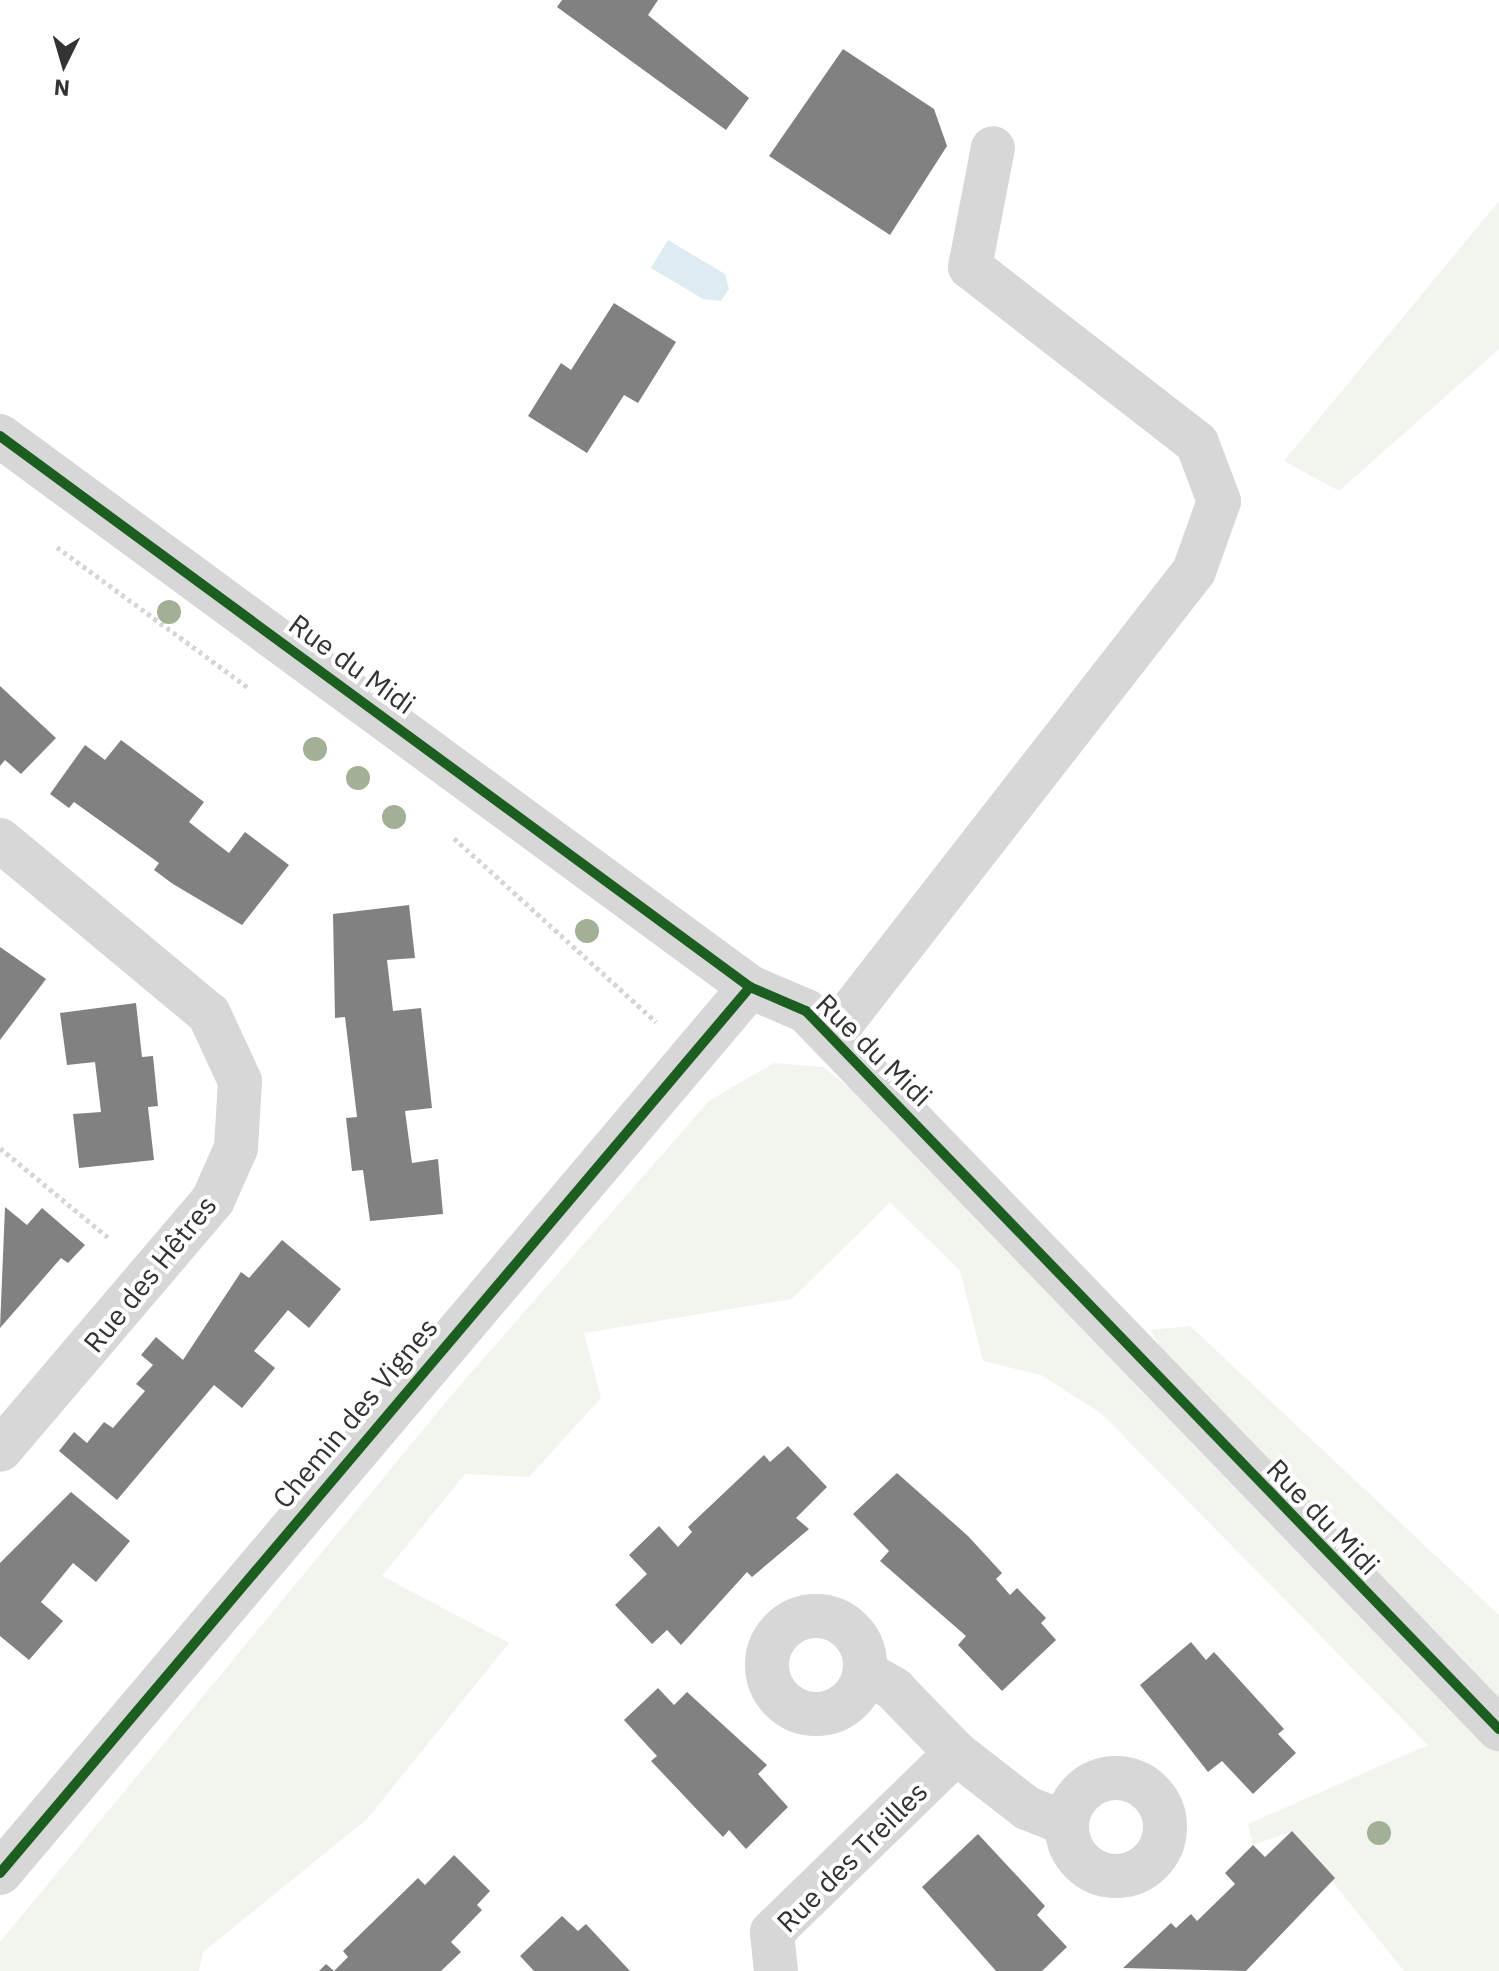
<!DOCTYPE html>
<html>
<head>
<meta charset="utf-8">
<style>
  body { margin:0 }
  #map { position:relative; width:1499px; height:1971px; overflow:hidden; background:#fff; font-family:"IBM Plex Sans",sans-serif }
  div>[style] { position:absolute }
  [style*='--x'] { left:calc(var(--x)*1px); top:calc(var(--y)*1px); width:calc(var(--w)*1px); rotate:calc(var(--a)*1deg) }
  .green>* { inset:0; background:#f1f5ed }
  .water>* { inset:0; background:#ddebf3 }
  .building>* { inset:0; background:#818181 }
  .path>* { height:5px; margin-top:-2.5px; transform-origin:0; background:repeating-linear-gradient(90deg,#d6d6d6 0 4px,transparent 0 8px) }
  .minor>* { height:44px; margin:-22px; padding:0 22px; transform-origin:22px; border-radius:22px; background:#d7d7d7 }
  .minor>.ring { margin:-22px; padding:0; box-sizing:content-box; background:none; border:44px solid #d7d7d7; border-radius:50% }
  .cycleway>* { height:10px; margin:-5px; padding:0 5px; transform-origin:5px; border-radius:5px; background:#1b5e20 }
  .trees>* { width:24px; height:24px; margin:-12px; border-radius:50%; background:#a2b095 }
  span { translate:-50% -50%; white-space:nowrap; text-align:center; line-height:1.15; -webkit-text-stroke:8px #fff; paint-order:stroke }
  .street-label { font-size:28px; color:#333 }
  .north { position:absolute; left:24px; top:24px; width:80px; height:80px; -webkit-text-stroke:6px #fff; paint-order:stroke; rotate:185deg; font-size:22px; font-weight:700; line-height:32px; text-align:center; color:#333 }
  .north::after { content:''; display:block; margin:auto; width:28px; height:36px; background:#333; clip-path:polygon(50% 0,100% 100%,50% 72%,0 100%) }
</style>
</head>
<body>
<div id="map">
  <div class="green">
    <i style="clip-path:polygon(1499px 201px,1499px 349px,1339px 491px,1284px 461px)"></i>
    <i style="clip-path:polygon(774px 1063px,823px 1067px,913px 1137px,1499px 1751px,1499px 1971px,1404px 1971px,1292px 1831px,1253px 1845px,1248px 1824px,1428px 1745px,1102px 1414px,1041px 1375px,983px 1361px,960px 1271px,890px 1202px,792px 1299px,584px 1333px,601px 1398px,529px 1477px,465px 1474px,382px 1576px,509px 1643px,367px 1819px,203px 1952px,199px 1971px,0 1971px,0 1942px,456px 1390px,709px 1101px)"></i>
    <i style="clip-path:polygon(1190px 1326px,1499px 1615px,1499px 1700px,1163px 1355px,1151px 1330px)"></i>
  </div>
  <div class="water">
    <i style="clip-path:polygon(668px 240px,725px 274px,729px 289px,721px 301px,703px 299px,651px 268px)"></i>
  </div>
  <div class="building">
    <i style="clip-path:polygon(562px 0,658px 0,648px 15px,749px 98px,726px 130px,557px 7px)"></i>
    <i style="clip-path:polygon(843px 49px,934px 109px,947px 146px,890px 235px,769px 156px)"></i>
    <i style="clip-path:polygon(614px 303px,676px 342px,638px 403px,624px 395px,587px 453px,528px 416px,561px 363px,571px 370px)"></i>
    <i style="clip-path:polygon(0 686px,56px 738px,21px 774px,5px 760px,0 766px)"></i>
    <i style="clip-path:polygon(121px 740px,204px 802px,189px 822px,208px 837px,229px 853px,245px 832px,289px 865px,242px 925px,173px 884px,154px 870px,159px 863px,74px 802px,69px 808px,50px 794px,85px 745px,105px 760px)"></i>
    <i style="clip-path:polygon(409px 905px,415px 958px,387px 960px,393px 1011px,421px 1008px,432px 1108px,405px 1111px,412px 1163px,438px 1159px,443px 1214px,370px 1221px,363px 1170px,352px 1171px,346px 1118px,357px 1117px,345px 1017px,335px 1018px,333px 914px)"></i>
    <i style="clip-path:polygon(0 936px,0 947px,46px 979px,0 1040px)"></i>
    <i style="clip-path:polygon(136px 1003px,142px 1057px,153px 1056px,158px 1106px,148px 1107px,154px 1160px,79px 1168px,73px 1114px,101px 1112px,95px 1062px,67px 1065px,60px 1013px)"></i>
    <i style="clip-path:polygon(5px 1207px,27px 1225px,42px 1208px,85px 1245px,68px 1263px,61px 1258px,0 1328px)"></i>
    <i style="clip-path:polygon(282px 1240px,341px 1289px,309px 1328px,288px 1310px,254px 1351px,275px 1368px,242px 1408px,214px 1385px,117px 1500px,59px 1451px,74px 1432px,87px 1443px,104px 1422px,113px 1428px,145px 1391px,136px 1384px,153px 1365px,141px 1355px,156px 1337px,183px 1360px,241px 1272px,249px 1278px)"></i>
    <i style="clip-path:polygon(788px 1446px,827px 1487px,796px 1518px,809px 1529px,752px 1577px,747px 1572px,681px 1645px,667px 1630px,652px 1644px,615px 1605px,647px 1574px,629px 1555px,659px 1526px,678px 1547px,692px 1532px,688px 1527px,764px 1455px,770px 1462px)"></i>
    <i style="clip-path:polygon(897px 1473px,968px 1536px,1002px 1573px,996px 1579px,1010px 1595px,1017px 1588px,1046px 1618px,1041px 1623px,1056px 1640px,1002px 1691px,958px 1645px,966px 1636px,880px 1561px,889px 1551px,853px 1514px)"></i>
    <i style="clip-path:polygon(71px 1492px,130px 1541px,96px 1582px,73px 1563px,41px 1602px,63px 1621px,29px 1660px,0 1636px,0 1563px)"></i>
    <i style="clip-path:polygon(1191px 1642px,1206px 1660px,1214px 1652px,1284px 1729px,1278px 1734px,1296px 1753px,1253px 1794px,1222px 1761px,1208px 1772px,1140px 1685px)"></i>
    <i style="clip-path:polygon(658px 1688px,674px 1705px,687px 1692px,767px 1765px,758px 1774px,788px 1807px,746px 1849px,729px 1830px,723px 1837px,651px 1761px,657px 1756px,624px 1720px)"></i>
    <i style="clip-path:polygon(1292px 1831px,1335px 1878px,1246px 1971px,1123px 1968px,1171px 1923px,1176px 1928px,1191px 1914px,1197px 1921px,1235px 1884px,1225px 1873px,1253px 1845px,1265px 1857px)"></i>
    <i style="clip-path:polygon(978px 1834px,1045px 1906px,1037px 1915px,1067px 1947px,1042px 1971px,996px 1971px,922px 1887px)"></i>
    <i style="clip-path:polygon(454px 1855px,490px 1891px,477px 1905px,482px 1910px,451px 1942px,461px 1952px,441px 1971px,319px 1971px,326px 1964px,334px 1971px,348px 1957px,343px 1951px,418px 1878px,425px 1885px)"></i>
    <i style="clip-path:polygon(562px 1916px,578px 1931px,586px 1924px,630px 1971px,534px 1971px,520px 1956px)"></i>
  </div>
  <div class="path">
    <i style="--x:57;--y:547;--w:238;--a:36.3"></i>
    <i style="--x:454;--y:838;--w:273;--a:42.3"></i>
    <i style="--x:0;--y:1148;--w:143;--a:39.6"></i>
  </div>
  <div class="minor">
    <i style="--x:0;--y:436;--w:931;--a:36.3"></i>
    <i style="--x:750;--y:987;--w:61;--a:23.2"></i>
    <i style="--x:806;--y:1011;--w:998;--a:46.02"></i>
    <i style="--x:0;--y:840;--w:272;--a:39.8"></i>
    <i style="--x:209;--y:1014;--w:74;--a:65.2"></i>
    <i style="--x:240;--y:1081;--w:67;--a:93.4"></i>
    <i style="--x:236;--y:1148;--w:57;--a:113.9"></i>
    <i style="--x:213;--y:1200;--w:328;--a:130.4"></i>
    <i style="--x:831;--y:1037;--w:591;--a:-52.08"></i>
    <i style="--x:1194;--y:571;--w:74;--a:-70.3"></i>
    <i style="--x:1219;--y:501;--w:62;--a:-110.8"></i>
    <i style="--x:1197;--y:443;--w:287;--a:-142.2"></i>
    <i style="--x:970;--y:267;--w:121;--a:-79.1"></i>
    <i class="ring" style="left:767px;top:1616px;width:54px;height:54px"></i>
    <i style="--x:865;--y:1672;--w:34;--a:30"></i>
    <i style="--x:894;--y:1689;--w:89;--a:45.9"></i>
    <i style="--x:956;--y:1753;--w:90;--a:37.8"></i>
    <i style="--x:1027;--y:1808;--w:43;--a:21.8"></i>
    <i class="ring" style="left:1067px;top:1778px;width:54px;height:54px"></i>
    <i style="--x:0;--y:1873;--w:1161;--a:-49.75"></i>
    <i style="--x:776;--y:1971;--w:39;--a:-96"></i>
    <i style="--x:772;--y:1932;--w:257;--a:-44.2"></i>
  </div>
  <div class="cycleway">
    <i style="--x:0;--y:436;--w:931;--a:36.3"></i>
    <i style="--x:750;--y:987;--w:61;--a:23.2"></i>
    <i style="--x:806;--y:1011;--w:998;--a:46.02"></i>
    <i style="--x:0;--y:1873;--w:1161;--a:-49.75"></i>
  </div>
  <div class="trees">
    <i style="left:169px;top:612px"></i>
    <i style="left:315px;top:749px"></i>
    <i style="left:358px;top:778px"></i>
    <i style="left:394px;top:817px"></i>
    <i style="left:587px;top:931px"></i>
    <i style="left:1379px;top:1833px"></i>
  </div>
  <div class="street-label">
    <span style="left:352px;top:664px;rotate:36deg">Rue du Midi</span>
    <span style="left:874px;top:1050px;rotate:44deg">Rue du Midi</span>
    <span style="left:150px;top:1274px;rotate:-51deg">Rue des Hêtres</span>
    <span style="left:355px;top:1413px;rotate:-50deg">Chemin des Vignes</span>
    <span style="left:1323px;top:1517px;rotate:46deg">Rue du Midi</span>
    <span style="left:852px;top:1857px;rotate:-45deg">Rue des Treilles</span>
  </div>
  <div class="north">N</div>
</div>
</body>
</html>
